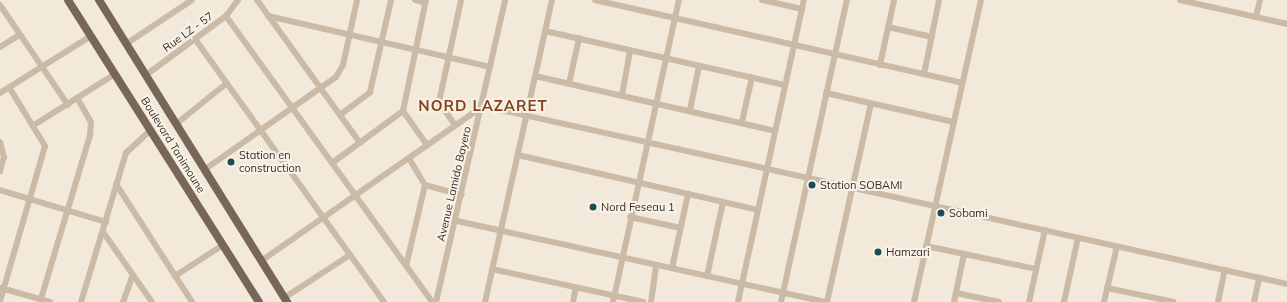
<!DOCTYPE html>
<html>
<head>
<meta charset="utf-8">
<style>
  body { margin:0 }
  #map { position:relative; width:1287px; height:302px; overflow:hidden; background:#f2e9da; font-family:Mulish,sans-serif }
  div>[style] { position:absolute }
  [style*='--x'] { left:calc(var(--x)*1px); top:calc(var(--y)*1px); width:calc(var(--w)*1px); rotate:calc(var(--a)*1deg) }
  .minor>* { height:6px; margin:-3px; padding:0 3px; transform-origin:3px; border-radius:3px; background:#cabaa6 }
  .major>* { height:8px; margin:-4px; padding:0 4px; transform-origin:4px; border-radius:4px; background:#786658 }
  .dots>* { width:11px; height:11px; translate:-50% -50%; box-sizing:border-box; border:2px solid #f9f2e6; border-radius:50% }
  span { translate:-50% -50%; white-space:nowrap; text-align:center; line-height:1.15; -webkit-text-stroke:4px #f9f2e6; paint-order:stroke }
  .street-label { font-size:11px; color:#362d27 }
  .poi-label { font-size:11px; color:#362d27 }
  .left { translate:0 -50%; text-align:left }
  .district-label { font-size:15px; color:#854220; font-weight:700; letter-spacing:1px }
</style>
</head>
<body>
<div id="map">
  <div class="minor">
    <i style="--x:257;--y:0;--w:176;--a:54.2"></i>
    <i style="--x:415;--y:0;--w:10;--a:17"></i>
    <i style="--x:595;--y:0;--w:376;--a:12.7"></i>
    <i style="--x:762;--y:0;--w:41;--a:12.7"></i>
    <i style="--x:1180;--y:0;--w:110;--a:12.6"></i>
    <i style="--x:0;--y:5;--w:121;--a:55.8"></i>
    <i style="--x:226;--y:16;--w:352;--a:54.2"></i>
    <i style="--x:268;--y:16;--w:228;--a:12.9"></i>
    <i style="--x:1256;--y:17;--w:17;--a:-77"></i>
    <i style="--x:888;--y:27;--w:45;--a:12.8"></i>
    <i style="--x:545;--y:31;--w:246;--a:12.7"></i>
    <i style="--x:195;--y:39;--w:324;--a:54.3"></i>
    <i style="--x:126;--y:44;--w:79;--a:-33.7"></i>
    <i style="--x:0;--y:47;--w:22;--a:-32"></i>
    <i style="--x:880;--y:65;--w:66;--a:-77.8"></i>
    <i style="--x:924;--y:74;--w:76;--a:-78.5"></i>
    <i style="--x:146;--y:75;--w:99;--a:-36.4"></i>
    <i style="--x:226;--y:16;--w:20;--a:-53"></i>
    <i style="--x:535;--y:76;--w:246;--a:12.9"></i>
    <i style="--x:569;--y:84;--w:47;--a:-77.7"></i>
    <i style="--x:0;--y:93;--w:107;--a:-32.1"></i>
    <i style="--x:826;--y:93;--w:131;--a:12.8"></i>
    <i style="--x:622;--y:95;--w:45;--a:-79.7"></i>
    <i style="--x:690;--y:110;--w:45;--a:-78.4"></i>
    <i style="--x:403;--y:111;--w:42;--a:54.8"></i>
    <i style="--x:340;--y:115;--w:38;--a:-37"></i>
    <i style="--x:370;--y:92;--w:94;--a:-77.1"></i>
    <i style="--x:742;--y:122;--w:46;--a:-77.5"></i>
    <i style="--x:176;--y:124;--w:65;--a:-38.8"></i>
    <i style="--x:34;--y:125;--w:96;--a:-32.2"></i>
    <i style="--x:455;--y:125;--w:28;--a:-125"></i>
    <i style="--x:439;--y:102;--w:104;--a:-77.8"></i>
    <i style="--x:0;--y:142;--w:16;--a:75"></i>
    <i style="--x:4;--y:157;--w:15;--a:106"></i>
    <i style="--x:518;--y:155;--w:246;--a:12.9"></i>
    <i style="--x:332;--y:163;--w:88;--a:-36.2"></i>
    <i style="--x:403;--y:111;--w:113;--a:-78.3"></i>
    <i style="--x:204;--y:170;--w:161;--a:-35.2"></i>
    <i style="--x:336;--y:77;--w:14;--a:-60"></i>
    <i style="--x:343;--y:65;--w:66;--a:-77.8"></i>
    <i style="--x:116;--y:184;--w:140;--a:57.2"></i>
    <i style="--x:425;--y:185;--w:38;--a:15"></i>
    <i style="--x:0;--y:190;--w:111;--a:16.8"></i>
    <i style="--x:630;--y:217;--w:52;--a:12.2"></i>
    <i style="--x:457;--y:221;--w:376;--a:12.4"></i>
    <i style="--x:103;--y:232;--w:85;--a:55"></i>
    <i style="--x:926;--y:246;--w:112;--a:11.8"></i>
    <i style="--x:261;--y:261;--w:271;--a:-34.9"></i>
    <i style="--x:483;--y:106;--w:823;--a:12.48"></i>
    <i style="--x:406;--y:266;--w:83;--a:-76.8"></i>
    <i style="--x:425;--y:185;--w:31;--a:-121"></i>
    <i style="--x:672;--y:268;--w:76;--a:-77.8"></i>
    <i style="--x:492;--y:269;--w:155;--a:12.3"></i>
    <i style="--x:175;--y:276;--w:57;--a:-32.9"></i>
    <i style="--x:707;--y:276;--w:76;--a:-77.8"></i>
    <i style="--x:1;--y:288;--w:51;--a:15.9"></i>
    <i style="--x:1107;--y:288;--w:68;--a:11.8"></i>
    <i style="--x:956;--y:293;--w:44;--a:11.8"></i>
    <i style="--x:284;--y:298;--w:79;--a:-33.1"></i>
    <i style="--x:0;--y:301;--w:161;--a:-73.8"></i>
    <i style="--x:45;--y:146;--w:69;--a:-121.4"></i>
    <i style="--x:40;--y:302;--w:174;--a:-73.3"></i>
    <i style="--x:90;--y:135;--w:13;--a:-86"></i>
    <i style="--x:91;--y:122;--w:28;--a:-120"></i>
    <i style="--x:81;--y:302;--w:156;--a:-73.2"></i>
    <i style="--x:126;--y:153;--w:34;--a:-43"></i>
    <i style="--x:123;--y:302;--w:29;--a:-70"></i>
    <i style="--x:436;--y:302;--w:310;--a:-77.1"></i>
    <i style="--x:485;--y:302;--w:309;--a:-77.5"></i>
    <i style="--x:573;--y:302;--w:15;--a:-79"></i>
    <i style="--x:613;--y:302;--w:309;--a:-77.7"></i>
    <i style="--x:651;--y:302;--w:37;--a:-82"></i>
    <i style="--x:738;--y:302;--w:309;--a:-77.7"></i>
    <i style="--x:781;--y:302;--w:309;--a:-77.7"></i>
    <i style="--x:827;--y:302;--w:204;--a:-77.5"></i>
    <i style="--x:914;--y:302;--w:309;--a:-77.5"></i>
    <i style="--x:954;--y:302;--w:49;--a:-78.2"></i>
    <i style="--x:1029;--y:302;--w:74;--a:-77.5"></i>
    <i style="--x:1064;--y:302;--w:66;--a:-77.7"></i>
    <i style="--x:1104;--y:302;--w:57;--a:-76.9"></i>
    <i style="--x:1218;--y:302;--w:33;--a:-78"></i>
    <i style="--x:1254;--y:302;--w:25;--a:-78"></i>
  </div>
  <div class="major">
    <i style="--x:68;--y:0;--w:357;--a:57.7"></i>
    <i style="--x:99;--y:0;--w:356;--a:58.1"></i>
  </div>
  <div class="dots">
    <i style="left:231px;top:162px;background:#1c4d57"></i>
    <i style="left:812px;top:185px;background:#1c4d57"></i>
    <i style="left:593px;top:207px;background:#1c4d57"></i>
    <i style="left:941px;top:213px;background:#1c4d57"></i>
    <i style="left:878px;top:252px;background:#1c4d57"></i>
  </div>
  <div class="street-label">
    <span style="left:188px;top:32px;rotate:-36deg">Rue LZ - 57</span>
    <span style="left:173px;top:145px;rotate:58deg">Boulevard Tanimoune</span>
    <span style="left:454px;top:184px;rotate:-77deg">Avenue Lamido Bayero</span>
  </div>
  <div class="poi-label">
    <span class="left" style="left:239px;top:162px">Station en<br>construction</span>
    <span class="left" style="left:820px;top:185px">Station SOBAMI</span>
    <span class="left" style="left:601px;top:207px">Nord Feseau 1</span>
    <span class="left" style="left:949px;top:213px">Sobami</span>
    <span class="left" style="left:886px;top:252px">Hamzari</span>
  </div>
  <div class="district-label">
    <span style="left:483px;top:106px">NORD LAZARET</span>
  </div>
</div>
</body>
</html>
